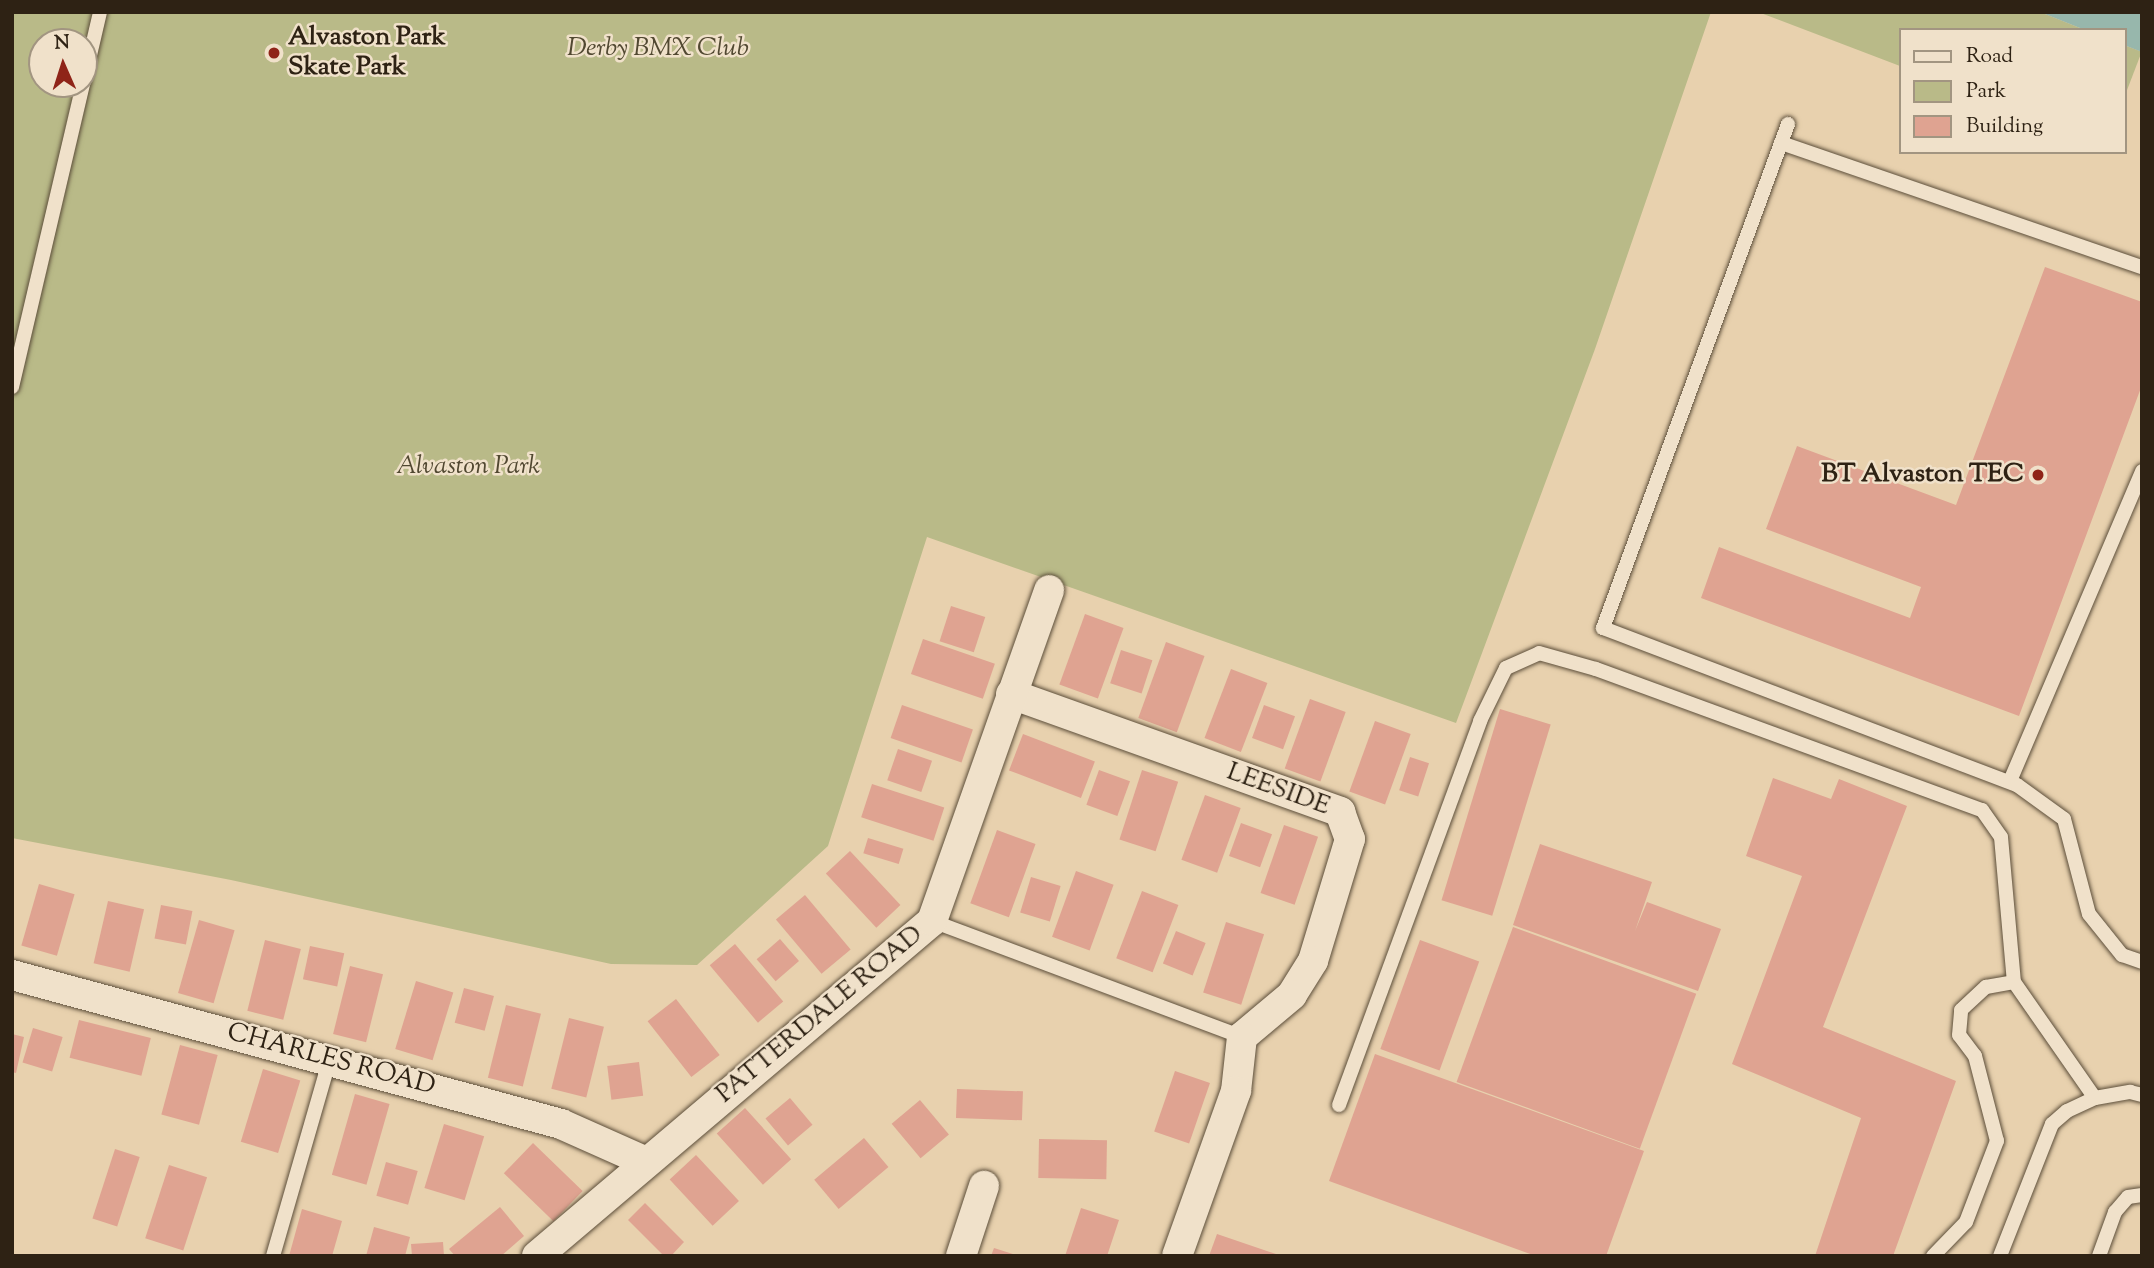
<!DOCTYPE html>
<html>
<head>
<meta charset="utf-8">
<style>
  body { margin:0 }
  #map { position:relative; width:2154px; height:1268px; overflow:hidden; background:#e8d1ae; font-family:"Sorts Mill Goudy",serif }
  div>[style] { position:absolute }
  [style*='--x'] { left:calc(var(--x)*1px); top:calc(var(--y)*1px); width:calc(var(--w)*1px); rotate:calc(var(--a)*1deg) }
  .green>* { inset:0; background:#b9ba88; transform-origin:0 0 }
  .water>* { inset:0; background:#97b7ac }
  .building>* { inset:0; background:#dfa391; transform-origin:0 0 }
  .roads { filter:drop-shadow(0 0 2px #5c4e3a) drop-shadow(0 0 2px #5c4e3a) }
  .service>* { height:14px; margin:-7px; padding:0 7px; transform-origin:7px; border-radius:7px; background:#f0e1ca }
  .minor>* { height:30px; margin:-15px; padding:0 15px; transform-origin:15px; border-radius:15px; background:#f0e1ca }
  .dots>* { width:19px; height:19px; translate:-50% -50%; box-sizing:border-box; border:4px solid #f0e1ca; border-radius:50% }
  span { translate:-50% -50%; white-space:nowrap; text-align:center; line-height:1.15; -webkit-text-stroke:5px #f0e1ca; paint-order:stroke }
  .poi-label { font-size:26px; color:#2e2214; font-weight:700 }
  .left { translate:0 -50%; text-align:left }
  .right { translate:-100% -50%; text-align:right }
  .park-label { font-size:26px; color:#514831; font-style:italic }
  .street-label { font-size:26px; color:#2e2214 }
  .frame { position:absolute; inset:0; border:14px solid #2e2214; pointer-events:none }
  .legend { position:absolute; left:1899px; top:28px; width:228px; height:126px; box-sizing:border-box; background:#f0e1ca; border:2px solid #a29581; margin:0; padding:9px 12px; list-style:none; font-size:21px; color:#2e2214 }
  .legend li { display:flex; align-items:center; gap:14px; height:35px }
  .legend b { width:35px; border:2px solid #a29581 }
  .north { position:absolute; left:28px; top:28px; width:70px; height:70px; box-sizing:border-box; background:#f0e1ca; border:2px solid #a29581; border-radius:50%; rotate:357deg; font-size:19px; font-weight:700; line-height:28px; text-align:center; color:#2e2214 }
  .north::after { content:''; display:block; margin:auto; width:24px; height:32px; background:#8f2418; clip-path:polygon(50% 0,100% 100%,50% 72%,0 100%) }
</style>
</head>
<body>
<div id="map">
  <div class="green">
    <i style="clip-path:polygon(evenodd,12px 12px,1711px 12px,1595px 349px,1456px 723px,927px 537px,828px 846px,697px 965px,611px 964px,231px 880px,12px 838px,12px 12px,42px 42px,84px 42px,84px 84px,42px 84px,42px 42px)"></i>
    <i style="clip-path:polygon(1758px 12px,2040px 12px,2085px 30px,1900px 30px,1900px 66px)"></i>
    <i style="left:2124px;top:45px;width:19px;height:106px;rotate:21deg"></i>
  </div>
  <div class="water">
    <i style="clip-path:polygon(2040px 12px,2142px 12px,2142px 52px,2124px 45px,2124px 30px,2085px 30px)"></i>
  </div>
  <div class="building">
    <i style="clip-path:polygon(2045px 267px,2142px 302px,2142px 385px,2019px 716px,1701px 598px,1719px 547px,1910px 618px,1921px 587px,1766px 529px,1797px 446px,1956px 505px)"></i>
    <i style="left:951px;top:606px;width:36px;height:37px;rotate:18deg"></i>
    <i style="left:1085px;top:614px;width:41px;height:75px;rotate:20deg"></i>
    <i style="left:923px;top:639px;width:76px;height:37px;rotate:19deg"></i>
    <i style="left:1166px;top:642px;width:41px;height:81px;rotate:20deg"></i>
    <i style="left:1121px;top:650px;width:33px;height:35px;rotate:18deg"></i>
    <i style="left:1231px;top:669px;width:39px;height:74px;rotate:21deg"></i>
    <i style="left:1310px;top:699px;width:38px;height:74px;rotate:20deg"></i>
    <i style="left:902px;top:705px;width:75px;height:35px;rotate:19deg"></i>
    <i style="left:1264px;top:705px;width:33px;height:35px;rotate:20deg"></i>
    <i style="left:1500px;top:709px;width:53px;height:200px;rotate:17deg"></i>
    <i style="left:1375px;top:721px;width:38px;height:75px;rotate:20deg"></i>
    <i style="left:1023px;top:734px;width:77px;height:39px;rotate:21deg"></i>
    <i style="left:898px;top:749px;width:36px;height:33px;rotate:19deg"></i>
    <i style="left:1410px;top:757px;width:20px;height:35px;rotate:18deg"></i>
    <i style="left:1099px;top:770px;width:33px;height:37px;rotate:20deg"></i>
    <i style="left:1142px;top:770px;width:38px;height:73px;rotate:18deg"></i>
    <i style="clip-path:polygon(1773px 778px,1831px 799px,1839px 779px,1907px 806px,1823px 1027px,1956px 1081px,1893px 1256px,1815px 1256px,1861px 1118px,1732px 1064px,1802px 876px,1746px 856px)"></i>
    <i style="left:872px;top:784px;width:76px;height:35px;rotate:18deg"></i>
    <i style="left:1205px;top:795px;width:38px;height:69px;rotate:20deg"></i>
    <i style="left:1241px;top:823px;width:33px;height:35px;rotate:20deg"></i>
    <i style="left:1284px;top:825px;width:36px;height:72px;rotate:19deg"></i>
    <i style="left:997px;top:830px;width:41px;height:78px;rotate:20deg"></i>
    <i style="left:868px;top:838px;width:37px;height:16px;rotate:17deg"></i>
    <i style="clip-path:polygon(1540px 844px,1652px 882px,1635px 931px,1647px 902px,1721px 929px,1698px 991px,1513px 925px)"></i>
    <i style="left:850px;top:851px;width:74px;height:33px;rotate:47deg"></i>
    <i style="left:1076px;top:871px;width:40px;height:70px;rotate:20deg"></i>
    <i style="left:1031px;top:877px;width:31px;height:37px;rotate:17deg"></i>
    <i style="left:39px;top:884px;width:37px;height:64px;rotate:16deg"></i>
    <i style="left:1142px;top:891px;width:39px;height:72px;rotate:21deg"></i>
    <i style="left:805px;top:895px;width:71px;height:38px;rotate:50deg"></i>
    <i style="left:108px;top:901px;width:37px;height:64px;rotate:13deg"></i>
    <i style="left:161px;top:905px;width:32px;height:34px;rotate:11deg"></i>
    <i style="left:199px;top:920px;width:37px;height:76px;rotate:16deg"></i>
    <i style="left:1226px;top:922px;width:40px;height:74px;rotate:18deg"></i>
    <i style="left:1513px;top:927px;width:195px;height:165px;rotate:20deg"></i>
    <i style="left:1176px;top:931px;width:32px;height:35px;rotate:22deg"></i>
    <i style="left:780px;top:939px;width:29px;height:31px;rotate:49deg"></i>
    <i style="left:265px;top:940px;width:37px;height:73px;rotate:14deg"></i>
    <i style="left:1420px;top:940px;width:63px;height:116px;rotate:20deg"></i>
    <i style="left:735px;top:944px;width:75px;height:33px;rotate:50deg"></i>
    <i style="left:310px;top:946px;width:35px;height:34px;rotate:12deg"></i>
    <i style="left:350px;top:966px;width:34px;height:70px;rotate:14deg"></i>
    <i style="left:416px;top:981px;width:39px;height:71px;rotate:17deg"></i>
    <i style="left:464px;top:988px;width:31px;height:36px;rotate:15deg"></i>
    <i style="left:676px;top:999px;width:71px;height:36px;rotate:52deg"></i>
    <i style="left:506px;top:1005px;width:36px;height:75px;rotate:14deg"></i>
    <i style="left:569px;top:1018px;width:36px;height:73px;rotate:14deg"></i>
    <i style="left:79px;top:1020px;width:74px;height:39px;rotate:14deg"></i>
    <i style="left:33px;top:1028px;width:31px;height:36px;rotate:17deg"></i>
    <i style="clip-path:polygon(12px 1034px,24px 1037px,16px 1073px,12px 1072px)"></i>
    <i style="left:180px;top:1045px;width:39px;height:72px;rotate:15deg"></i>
    <i style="clip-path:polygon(1375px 1054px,1644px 1151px,1606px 1256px,1536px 1256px,1329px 1181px)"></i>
    <i style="left:639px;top:1062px;width:34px;height:32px;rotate:83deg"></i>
    <i style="left:263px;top:1069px;width:39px;height:76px;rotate:17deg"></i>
    <i style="left:1175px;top:1071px;width:37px;height:64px;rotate:19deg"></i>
    <i style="left:957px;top:1089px;width:66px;height:29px;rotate:2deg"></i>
    <i style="left:355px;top:1094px;width:36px;height:84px;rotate:16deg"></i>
    <i style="left:790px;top:1098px;width:35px;height:32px;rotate:50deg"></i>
    <i style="left:920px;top:1100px;width:45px;height:37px;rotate:50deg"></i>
    <i style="left:745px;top:1108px;width:69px;height:38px;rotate:48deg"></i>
    <i style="left:444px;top:1124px;width:42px;height:67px;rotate:17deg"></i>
    <i style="left:864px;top:1138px;width:38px;height:65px;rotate:50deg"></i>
    <i style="left:1039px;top:1139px;width:68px;height:39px;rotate:1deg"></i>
    <i style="left:533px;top:1143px;width:69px;height:42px;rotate:44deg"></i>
    <i style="left:115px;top:1149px;width:26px;height:73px;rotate:18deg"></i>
    <i style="left:696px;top:1155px;width:63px;height:36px;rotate:47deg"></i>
    <i style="left:386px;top:1162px;width:33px;height:35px;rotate:16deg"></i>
    <i style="left:169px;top:1165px;width:40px;height:77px;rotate:18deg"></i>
    <i style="clip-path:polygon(645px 1203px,684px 1242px,671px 1256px,664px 1256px,628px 1220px)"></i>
    <i style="clip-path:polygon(500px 1207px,524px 1236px,501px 1256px,455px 1256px,449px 1249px)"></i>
    <i style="clip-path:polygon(1081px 1208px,1119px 1220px,1107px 1256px,1065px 1256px)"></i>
    <i style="clip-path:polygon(302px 1209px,342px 1221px,332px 1256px,289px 1256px)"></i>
    <i style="clip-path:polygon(374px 1227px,410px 1237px,405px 1256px,366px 1256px)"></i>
    <i style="clip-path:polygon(1217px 1234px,1279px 1255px,1279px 1256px,1209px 1256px)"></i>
    <i style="clip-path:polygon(443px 1242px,444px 1256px,412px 1256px,411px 1244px)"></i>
    <i style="clip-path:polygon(994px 1248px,1016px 1255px,1016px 1256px,991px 1256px)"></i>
  </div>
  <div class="roads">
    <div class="service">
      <i style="--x:84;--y:81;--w:71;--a:-76.9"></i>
      <i style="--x:1788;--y:124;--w:537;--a:110.16"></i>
      <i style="--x:1603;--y:628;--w:443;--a:20.8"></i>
      <i style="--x:2017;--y:785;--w:58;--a:35.9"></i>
      <i style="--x:2064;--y:819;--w:98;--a:75.3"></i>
      <i style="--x:2089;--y:914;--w:53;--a:51.2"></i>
      <i style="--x:2122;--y:955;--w:21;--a:19"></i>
      <i style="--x:1781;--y:143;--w:382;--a:19"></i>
      <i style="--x:12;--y:387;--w:311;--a:-76.8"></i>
      <i style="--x:2010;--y:781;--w:337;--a:-66.9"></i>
      <i style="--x:932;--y:921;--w:331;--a:20.5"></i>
      <i style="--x:1339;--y:1105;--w:409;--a:-69.8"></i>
      <i style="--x:1480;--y:721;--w:59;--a:-63.9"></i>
      <i style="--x:1506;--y:668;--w:36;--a:-24"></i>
      <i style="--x:1539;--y:653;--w:59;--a:15.7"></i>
      <i style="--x:1596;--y:669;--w:411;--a:20.1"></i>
      <i style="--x:1982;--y:810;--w:33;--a:55"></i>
      <i style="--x:2001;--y:837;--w:146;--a:84.9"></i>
      <i style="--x:273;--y:1256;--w:205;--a:-73.9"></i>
      <i style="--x:1933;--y:1256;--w:47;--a:-45.9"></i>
      <i style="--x:1966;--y:1222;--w:87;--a:-69.1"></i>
      <i style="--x:1997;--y:1141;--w:88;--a:-104.5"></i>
      <i style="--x:1975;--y:1056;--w:26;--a:-127"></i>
      <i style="--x:1959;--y:1035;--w:25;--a:-85"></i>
      <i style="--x:1961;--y:1010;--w:34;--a:-43"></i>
      <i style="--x:1986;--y:987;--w:28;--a:-10"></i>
      <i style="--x:2014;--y:982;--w:141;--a:55.1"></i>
      <i style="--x:2000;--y:1256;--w:142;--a:-68.5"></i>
      <i style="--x:2052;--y:1124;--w:20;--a:-41"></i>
      <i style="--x:2067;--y:1111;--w:31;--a:-25"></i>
      <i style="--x:2095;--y:1098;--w:36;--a:-10"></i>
      <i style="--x:2130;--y:1092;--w:12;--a:14"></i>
      <i style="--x:2099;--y:1256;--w:47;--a:-70"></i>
      <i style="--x:2115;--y:1212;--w:20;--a:-49"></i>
      <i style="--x:2128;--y:1197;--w:14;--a:-8"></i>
    </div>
    <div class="minor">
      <i style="--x:1011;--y:694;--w:350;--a:19.7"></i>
      <i style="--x:1340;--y:812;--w:29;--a:70"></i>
      <i style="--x:1350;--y:839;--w:127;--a:106.9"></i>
      <i style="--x:1313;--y:961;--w:40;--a:122"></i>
      <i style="--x:1292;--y:995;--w:65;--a:140"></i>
      <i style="--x:1242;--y:1037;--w:54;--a:96.3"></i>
      <i style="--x:1236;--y:1091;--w:175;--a:109.7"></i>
      <i style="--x:12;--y:975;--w:569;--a:15.18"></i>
      <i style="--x:561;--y:1124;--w:91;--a:24"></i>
      <i style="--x:537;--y:1256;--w:518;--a:-40.3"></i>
      <i style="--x:932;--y:921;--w:351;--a:-70.5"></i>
      <i style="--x:961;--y:1256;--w:74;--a:-71.8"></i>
    </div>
  </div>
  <div class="dots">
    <i style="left:274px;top:53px;background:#8f2418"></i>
    <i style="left:2038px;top:475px;background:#8f2418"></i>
  </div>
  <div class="poi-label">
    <span class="left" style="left:288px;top:53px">Alvaston Park<br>Skate Park</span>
    <span class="right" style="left:2024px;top:475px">BT Alvaston TEC</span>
  </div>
  <div class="park-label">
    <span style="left:658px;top:49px">Derby BMX Club</span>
    <span style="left:468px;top:467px">Alvaston Park</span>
  </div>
  <div class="street-label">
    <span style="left:1278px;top:790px;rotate:20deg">LEESIDE</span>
    <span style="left:820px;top:1015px;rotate:-40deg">PATTERDALE ROAD</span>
    <span style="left:331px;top:1060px;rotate:15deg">CHARLES ROAD</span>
  </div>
  <div class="frame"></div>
  <ul class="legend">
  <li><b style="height:9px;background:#f0e1ca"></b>Road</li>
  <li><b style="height:19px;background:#b9ba88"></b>Park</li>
  <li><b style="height:19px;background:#dfa391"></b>Building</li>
  </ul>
  <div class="north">N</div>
</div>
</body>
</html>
